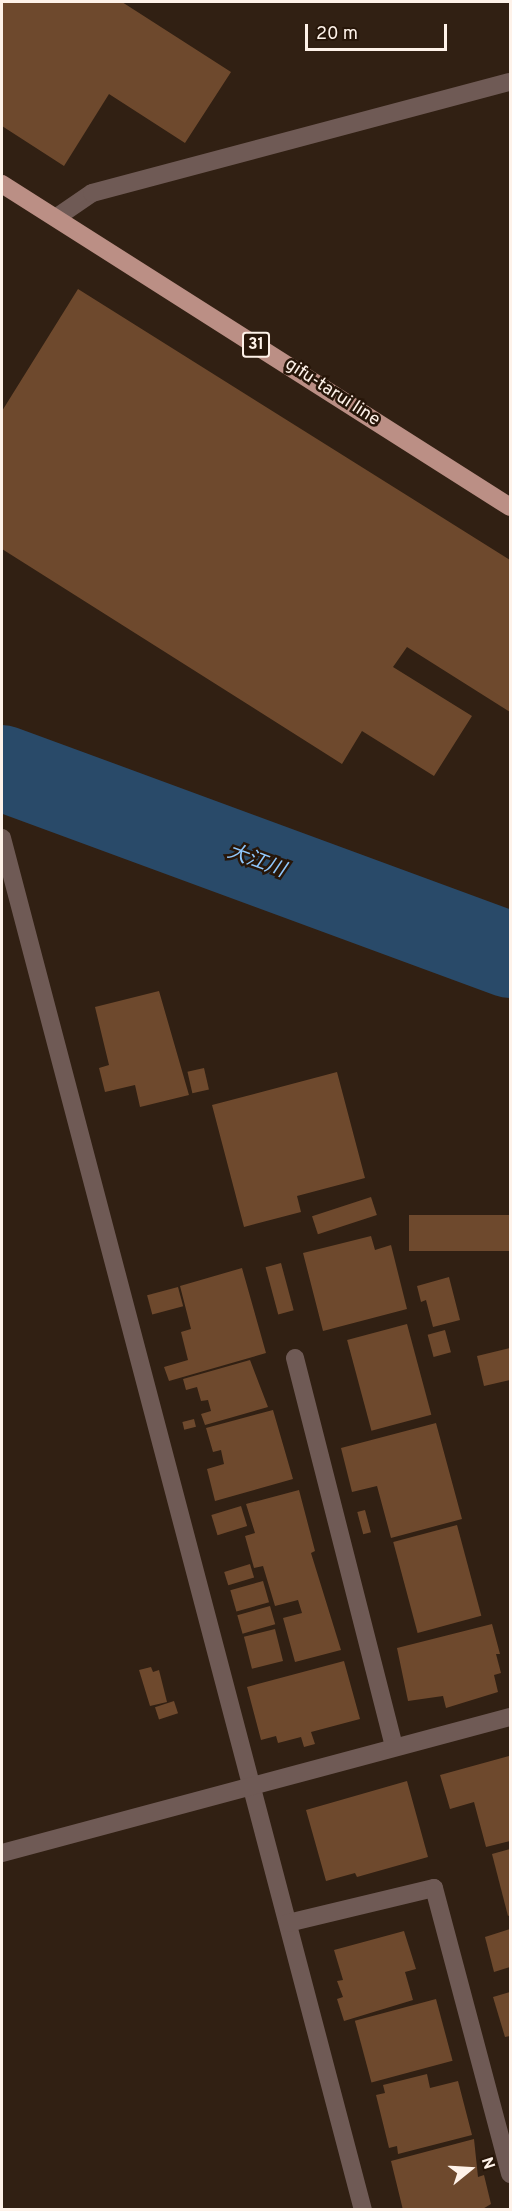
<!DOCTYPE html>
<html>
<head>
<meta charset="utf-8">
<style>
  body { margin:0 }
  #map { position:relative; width:512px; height:2211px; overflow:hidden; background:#312013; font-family:Overpass,"Noto Sans JP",sans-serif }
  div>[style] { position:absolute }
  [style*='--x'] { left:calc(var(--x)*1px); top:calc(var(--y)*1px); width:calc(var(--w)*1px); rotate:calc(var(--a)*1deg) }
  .river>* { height:86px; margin:-43px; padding:0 43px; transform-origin:43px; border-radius:43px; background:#294a69 }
  .building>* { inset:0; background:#6e492d; transform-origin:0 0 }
  .street>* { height:18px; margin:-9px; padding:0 9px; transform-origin:9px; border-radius:9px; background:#6f5a55 }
  .primary>* { height:18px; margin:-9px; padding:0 9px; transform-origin:9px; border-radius:9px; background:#bb8f85 }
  span { translate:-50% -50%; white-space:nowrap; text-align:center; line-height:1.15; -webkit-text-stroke:5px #271609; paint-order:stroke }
  .shield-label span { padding:2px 4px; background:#271609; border:2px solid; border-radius:4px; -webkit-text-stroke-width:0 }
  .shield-label { font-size:16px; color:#fef2e9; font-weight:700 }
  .street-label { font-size:18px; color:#fef2e9 }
  .water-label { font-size:20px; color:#90c8fd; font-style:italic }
  .frame { position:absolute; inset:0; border:3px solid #fef2e9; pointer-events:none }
  .north { position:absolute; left:440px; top:2139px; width:60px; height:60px; -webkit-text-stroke:4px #271609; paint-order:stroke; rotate:72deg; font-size:16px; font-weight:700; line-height:24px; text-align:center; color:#fef2e9 }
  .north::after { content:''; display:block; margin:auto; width:21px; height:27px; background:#fef2e9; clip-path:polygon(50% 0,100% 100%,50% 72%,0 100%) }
  .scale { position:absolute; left:305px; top:24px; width:142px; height:27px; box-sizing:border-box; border:3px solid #fef2e9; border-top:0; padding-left:8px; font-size:18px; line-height:21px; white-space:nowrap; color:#fef2e9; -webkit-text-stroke:4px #271609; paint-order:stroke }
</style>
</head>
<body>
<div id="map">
  <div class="river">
    <i style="--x:2;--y:768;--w:541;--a:20.21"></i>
  </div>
  <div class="building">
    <i style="clip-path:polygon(2px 2px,122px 2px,231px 72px,185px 143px,109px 94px,64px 166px,2px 126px)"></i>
    <i style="clip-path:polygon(78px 289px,510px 560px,510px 712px,407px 647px,393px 667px,472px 716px,434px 776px,362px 731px,342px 764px,2px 549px,2px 411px)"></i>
    <i style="clip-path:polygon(159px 991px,189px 1095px,140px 1107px,135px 1085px,105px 1092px,99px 1068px,109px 1065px,95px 1007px)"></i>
    <i style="left:204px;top:1068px;width:22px;height:17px;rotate:77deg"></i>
    <i style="clip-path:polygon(337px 1072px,365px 1178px,297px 1196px,301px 1212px,244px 1227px,212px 1105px)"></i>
    <i style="left:371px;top:1197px;width:19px;height:62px;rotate:72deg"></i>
    <i style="left:510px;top:1215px;width:36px;height:101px;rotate:90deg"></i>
    <i style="clip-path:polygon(371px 1236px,375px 1250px,391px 1245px,407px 1309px,323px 1331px,303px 1253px)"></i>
    <i style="left:281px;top:1263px;width:49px;height:16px;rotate:75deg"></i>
    <i style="clip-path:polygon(242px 1268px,266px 1353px,169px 1381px,164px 1367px,188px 1360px,181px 1332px,191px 1329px,180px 1286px)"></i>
    <i style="clip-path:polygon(449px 1277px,460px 1320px,433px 1327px,426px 1300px,421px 1302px,417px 1286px)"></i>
    <i style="left:178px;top:1287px;width:20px;height:32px;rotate:75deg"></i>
    <i style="left:407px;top:1324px;width:94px;height:62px;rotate:75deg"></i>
    <i style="left:445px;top:1330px;width:23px;height:18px;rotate:75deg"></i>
    <i style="clip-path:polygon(510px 1348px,510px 1380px,484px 1386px,477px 1356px)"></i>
    <i style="clip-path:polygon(250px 1360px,268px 1407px,205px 1425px,201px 1414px,211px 1411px,208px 1400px,201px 1401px,197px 1387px,186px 1390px,183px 1379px)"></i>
    <i style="clip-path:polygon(273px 1410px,293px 1479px,215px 1501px,207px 1469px,224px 1464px,221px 1450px,213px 1452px,206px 1428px)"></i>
    <i style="left:194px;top:1419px;width:8px;height:12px;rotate:76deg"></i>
    <i style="clip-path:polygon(436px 1423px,462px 1519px,391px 1538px,377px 1486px,352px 1492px,341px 1448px)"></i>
    <i style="clip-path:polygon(299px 1490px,315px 1551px,311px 1553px,341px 1650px,295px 1662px,283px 1618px,302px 1613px,298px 1600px,275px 1606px,263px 1566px,254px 1568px,245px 1536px,255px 1533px,246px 1504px)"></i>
    <i style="left:241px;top:1506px;width:21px;height:31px;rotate:73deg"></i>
    <i style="left:365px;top:1510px;width:23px;height:8px;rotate:75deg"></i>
    <i style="left:457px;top:1525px;width:94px;height:66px;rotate:75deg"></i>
    <i style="left:250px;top:1564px;width:14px;height:27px;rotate:73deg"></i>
    <i style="left:263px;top:1581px;width:22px;height:34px;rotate:74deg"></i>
    <i style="left:270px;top:1606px;width:19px;height:34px;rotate:74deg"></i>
    <i style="clip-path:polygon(492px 1624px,500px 1654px,496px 1654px,501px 1673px,494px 1675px,498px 1692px,446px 1708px,443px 1696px,408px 1701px,397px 1648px)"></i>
    <i style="left:275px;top:1629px;width:33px;height:32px;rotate:76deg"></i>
    <i style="clip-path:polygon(344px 1661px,360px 1719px,311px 1732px,315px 1744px,304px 1747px,301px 1737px,278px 1743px,276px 1736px,261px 1740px,247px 1687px)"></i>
    <i style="clip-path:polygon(151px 1667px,153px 1672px,159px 1670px,167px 1702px,150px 1706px,139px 1670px)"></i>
    <i style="left:174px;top:1701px;width:13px;height:20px;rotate:72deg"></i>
    <i style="clip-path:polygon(509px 1756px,510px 1841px,486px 1847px,474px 1802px,450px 1809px,440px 1775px)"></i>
    <i style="clip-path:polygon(407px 1781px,428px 1857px,357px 1877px,355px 1873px,326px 1881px,306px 1810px)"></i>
    <i style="clip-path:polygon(510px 1849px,510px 1915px,508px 1916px,492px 1854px)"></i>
    <i style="clip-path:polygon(510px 1929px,510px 1967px,494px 1972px,485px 1937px)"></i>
    <i style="clip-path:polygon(404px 1931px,416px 1969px,405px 1972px,413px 2000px,344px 2021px,337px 1999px,343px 1997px,337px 1981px,343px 1980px,334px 1950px)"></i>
    <i style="clip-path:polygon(510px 1992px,510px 2036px,505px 2037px,493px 1997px)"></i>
    <i style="left:436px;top:1999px;width:64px;height:84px;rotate:75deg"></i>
    <i style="clip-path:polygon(427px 2074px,430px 2088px,458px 2081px,472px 2135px,398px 2154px,397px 2146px,389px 2148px,376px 2095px,385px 2093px,383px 2085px)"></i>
    <i style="clip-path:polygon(474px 2139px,478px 2177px,484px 2175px,491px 2204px,481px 2210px,403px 2210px,391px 2161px)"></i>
  </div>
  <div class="street">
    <i style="--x:57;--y:217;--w:42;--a:-34.4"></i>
    <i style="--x:92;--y:193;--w:432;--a:-14.9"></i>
    <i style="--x:2;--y:838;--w:1419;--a:75.26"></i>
    <i style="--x:295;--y:1358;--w:400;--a:75.7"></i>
    <i style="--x:2;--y:1853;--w:526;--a:-14.99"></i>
    <i style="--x:288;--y:1923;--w:150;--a:-13.5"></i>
    <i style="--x:434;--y:1888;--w:296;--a:75.1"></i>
  </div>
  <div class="primary">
    <i style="--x:2;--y:184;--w:602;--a:32.45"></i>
  </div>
  <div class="shield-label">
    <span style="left:256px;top:345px">31</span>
  </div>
  <div class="street-label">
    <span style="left:332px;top:393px;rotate:33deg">gifu-tarui line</span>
  </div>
  <div class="water-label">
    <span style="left:256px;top:862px;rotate:20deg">大江川</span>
  </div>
  <div class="frame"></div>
  <div class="north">N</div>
  <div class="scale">20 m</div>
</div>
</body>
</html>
